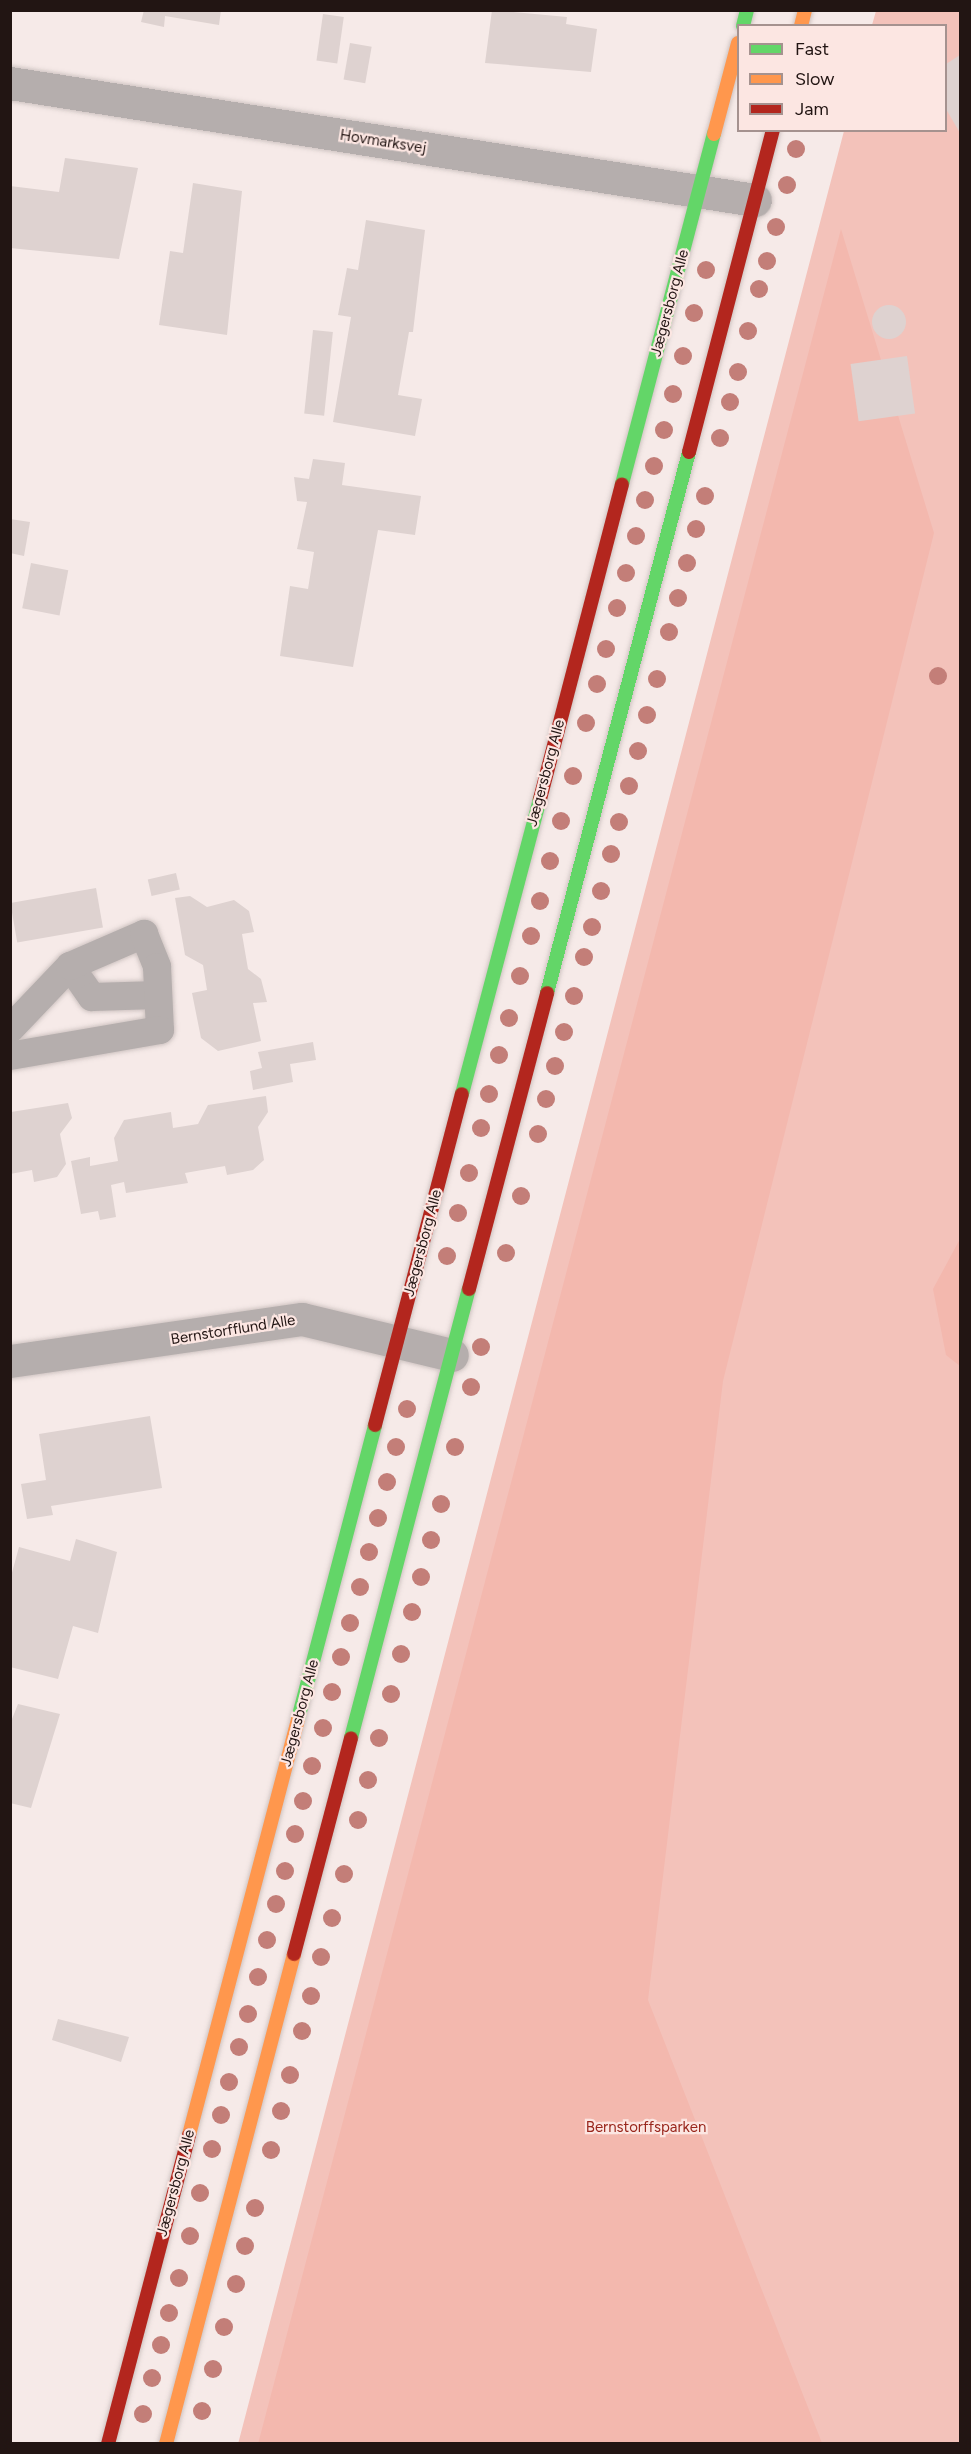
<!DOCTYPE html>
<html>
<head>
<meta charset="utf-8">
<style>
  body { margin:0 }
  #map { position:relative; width:971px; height:2454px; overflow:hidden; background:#f6eae8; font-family:Figtree,sans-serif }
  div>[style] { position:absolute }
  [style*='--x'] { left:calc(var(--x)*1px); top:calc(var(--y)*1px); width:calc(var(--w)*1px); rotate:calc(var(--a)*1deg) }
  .green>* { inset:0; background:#f3c2ba }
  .forest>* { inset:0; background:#f3b8ae }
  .building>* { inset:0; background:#ded2d0; transform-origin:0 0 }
  .round { border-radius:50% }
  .roads { filter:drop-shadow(0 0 2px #cfc4c2) drop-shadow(0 0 2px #cfc4c2) }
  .lane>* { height:28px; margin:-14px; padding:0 14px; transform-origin:14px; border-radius:14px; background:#b5aead }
  .street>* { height:33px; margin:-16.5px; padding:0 16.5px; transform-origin:16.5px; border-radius:16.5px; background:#b5aead }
  .fast>* { height:14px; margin:-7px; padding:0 7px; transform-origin:7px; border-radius:7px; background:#63d668 }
  .slow>* { height:14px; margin:-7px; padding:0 7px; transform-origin:7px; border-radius:7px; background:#ff974d }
  .jam>* { height:14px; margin:-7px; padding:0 7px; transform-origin:7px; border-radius:7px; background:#b3261e }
  .trees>* { width:18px; height:18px; margin:-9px; border-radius:50%; background:#c37e78 }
  span { translate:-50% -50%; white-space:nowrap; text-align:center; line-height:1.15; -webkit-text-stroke:4.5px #fce6e2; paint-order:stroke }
  .street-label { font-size:15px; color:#221513 }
  .park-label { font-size:15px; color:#99261c }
  .frame { position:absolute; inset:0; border:12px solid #221513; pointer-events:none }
  .legend { position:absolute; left:737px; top:24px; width:210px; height:108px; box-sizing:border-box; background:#fce6e2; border:2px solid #a5928f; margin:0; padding:8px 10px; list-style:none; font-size:18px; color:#221513 }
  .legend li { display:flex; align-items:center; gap:12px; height:30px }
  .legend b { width:30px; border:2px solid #a5928f }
</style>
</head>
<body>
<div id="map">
  <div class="green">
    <i style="clip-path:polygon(876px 11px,960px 11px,960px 2443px,238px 2444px,844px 131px,946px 130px,946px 26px,872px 25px)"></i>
  </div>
  <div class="forest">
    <i style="clip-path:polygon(841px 229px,934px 533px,723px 1381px,648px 2000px,822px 2443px,258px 2444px)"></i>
    <i style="clip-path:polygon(960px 1239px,960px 1366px,946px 1355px,933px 1289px)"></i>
  </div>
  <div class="building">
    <i style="clip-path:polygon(144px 10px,221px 10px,219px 25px,165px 16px,164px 27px,141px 22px)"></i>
    <i style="clip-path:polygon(492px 10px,567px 17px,566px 24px,597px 29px,591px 72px,485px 63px)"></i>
    <i style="left:323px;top:14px;width:21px;height:47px;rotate:8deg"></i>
    <i style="left:350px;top:43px;width:22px;height:37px;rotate:10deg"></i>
    <i style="clip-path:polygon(960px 55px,960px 133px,946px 109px,946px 64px)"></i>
    <i style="clip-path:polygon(65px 158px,138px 168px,119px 259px,10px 248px,10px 186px,59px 192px)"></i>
    <i style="clip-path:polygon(193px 183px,242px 191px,227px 335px,159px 325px,170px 251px,183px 253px)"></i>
    <i style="clip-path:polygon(366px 220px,425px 230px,413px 332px,409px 332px,398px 395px,422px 399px,415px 436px,333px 422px,351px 317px,338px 315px,347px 268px,358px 270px)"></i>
    <i class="round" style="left:872px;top:305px;width:34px;height:34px"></i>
    <i style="left:313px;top:330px;width:20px;height:84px;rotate:6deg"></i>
    <i style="left:907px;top:356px;width:58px;height:57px;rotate:82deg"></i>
    <i style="clip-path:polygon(313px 459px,345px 463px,342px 485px,421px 496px,415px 535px,378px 530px,353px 667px,280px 656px,290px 586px,308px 589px,314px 552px,297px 549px,307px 502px,297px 501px,294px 477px,309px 479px)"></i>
    <i style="clip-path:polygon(10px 519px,30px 522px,24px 556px,10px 553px)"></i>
    <i style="left:31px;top:563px;width:38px;height:46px;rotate:11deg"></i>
    <i style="left:176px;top:873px;width:17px;height:29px;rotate:77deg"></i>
    <i style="left:96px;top:888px;width:40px;height:87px;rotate:80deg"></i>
    <i style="clip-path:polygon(190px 896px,207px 907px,234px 900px,249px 911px,254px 932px,242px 934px,248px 969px,261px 979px,267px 1002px,253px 1003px,261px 1041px,218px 1051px,201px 1038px,192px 993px,207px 990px,203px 965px,185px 955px,175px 898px)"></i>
    <i style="clip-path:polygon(313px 1042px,316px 1060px,290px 1064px,293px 1082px,253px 1090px,250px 1071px,262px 1068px,258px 1052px)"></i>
    <i style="clip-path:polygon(266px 1096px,268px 1112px,258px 1127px,264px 1160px,253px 1170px,227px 1175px,225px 1166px,185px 1173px,188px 1183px,126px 1193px,124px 1182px,111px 1185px,116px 1217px,100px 1220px,98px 1211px,81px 1214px,71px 1161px,90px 1157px,90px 1166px,118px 1161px,114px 1138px,124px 1120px,171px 1112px,173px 1128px,198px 1124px,208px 1105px)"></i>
    <i style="clip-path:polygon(68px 1103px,72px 1118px,60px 1134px,66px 1164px,57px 1177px,34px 1182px,32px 1170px,10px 1174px,11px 1112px)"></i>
    <i style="clip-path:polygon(150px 1416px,162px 1488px,51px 1506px,53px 1515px,27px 1519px,21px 1484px,46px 1480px,39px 1434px)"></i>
    <i style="clip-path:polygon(76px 1539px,117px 1552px,98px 1633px,73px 1626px,58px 1679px,10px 1667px,10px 1580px,19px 1547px,70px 1561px)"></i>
    <i style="clip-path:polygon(18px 1704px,60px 1714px,31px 1808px,10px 1803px,10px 1724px)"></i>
    <i style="clip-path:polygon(58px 2019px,129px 2037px,121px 2062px,52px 2040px)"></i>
  </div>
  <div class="roads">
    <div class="lane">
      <i style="--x:70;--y:966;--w:38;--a:55"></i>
      <i style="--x:92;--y:997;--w:66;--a:-1.7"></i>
      <i style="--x:10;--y:1029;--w:87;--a:-46.4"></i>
      <i style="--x:70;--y:966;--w:81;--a:-23.4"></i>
      <i style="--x:144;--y:934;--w:35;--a:68"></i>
      <i style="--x:157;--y:967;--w:63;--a:87.3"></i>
      <i style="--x:160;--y:1030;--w:152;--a:170.2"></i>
    </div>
    <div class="street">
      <i style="--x:10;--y:83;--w:754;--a:8.93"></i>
      <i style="--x:10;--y:1361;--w:295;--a:-8.2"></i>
      <i style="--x:302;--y:1319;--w:154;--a:13.5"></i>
    </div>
    <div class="fast">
      <i style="--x:743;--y:26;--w:16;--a:-76"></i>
      <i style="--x:622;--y:484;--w:362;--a:-75.3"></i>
      <i style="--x:547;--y:993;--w:559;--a:-75.29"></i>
      <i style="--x:462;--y:1094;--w:305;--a:-75.2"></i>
      <i style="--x:298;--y:1719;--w:304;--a:-75.3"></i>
      <i style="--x:351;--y:1738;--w:464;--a:-75.3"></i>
    </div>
    <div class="slow">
      <i style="--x:801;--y:26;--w:16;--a:-76"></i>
      <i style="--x:714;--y:134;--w:94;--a:-75.2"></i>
      <i style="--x:189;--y:2135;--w:430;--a:-75.3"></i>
      <i style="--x:166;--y:2444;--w:506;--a:-75.36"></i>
    </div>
    <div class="jam">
      <i style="--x:689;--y:452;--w:333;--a:-75.4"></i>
      <i style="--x:540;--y:799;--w:325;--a:-75.4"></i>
      <i style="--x:469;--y:1289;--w:306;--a:-75.2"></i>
      <i style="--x:375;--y:1425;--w:342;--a:-75.3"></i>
      <i style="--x:294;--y:1954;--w:223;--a:-75.2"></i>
      <i style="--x:108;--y:2444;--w:319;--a:-75.3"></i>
    </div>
  </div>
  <div class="trees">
    <i style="left:796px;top:149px"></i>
    <i style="left:787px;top:185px"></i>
    <i style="left:776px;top:227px"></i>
    <i style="left:767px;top:261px"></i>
    <i style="left:706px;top:270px"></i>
    <i style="left:759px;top:289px"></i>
    <i style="left:694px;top:313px"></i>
    <i style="left:748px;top:331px"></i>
    <i style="left:683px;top:356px"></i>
    <i style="left:738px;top:372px"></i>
    <i style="left:673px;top:394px"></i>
    <i style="left:730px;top:402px"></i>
    <i style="left:664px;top:430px"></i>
    <i style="left:720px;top:438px"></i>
    <i style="left:654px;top:466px"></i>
    <i style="left:705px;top:496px"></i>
    <i style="left:645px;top:500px"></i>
    <i style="left:696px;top:529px"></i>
    <i style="left:636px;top:536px"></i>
    <i style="left:687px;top:563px"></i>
    <i style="left:626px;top:573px"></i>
    <i style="left:678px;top:598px"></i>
    <i style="left:617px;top:608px"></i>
    <i style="left:669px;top:632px"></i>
    <i style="left:606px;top:649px"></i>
    <i style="left:938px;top:676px"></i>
    <i style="left:657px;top:679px"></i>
    <i style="left:597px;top:684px"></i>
    <i style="left:647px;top:715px"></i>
    <i style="left:586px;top:723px"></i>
    <i style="left:638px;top:751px"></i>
    <i style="left:573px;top:776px"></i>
    <i style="left:629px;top:786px"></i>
    <i style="left:561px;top:821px"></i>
    <i style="left:619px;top:822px"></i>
    <i style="left:611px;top:854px"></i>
    <i style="left:550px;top:861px"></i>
    <i style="left:601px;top:891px"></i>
    <i style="left:540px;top:901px"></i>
    <i style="left:592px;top:927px"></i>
    <i style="left:531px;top:936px"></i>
    <i style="left:584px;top:957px"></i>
    <i style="left:520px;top:976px"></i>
    <i style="left:574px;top:996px"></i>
    <i style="left:509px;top:1018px"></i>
    <i style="left:564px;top:1032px"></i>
    <i style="left:499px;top:1055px"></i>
    <i style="left:555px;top:1066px"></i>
    <i style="left:489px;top:1094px"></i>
    <i style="left:546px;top:1099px"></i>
    <i style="left:481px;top:1128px"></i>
    <i style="left:538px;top:1134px"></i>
    <i style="left:469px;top:1173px"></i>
    <i style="left:521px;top:1196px"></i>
    <i style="left:458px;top:1213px"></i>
    <i style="left:506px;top:1253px"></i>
    <i style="left:447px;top:1256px"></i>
    <i style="left:481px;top:1347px"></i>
    <i style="left:471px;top:1387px"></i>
    <i style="left:407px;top:1409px"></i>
    <i style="left:396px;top:1447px"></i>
    <i style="left:455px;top:1447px"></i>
    <i style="left:387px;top:1482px"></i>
    <i style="left:441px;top:1504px"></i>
    <i style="left:378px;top:1518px"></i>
    <i style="left:431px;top:1540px"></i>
    <i style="left:369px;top:1552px"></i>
    <i style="left:421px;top:1577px"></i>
    <i style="left:360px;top:1587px"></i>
    <i style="left:412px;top:1612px"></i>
    <i style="left:350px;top:1623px"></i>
    <i style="left:401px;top:1654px"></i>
    <i style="left:341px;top:1657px"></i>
    <i style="left:332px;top:1692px"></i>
    <i style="left:391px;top:1694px"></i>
    <i style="left:323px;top:1728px"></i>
    <i style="left:379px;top:1738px"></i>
    <i style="left:312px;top:1766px"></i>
    <i style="left:368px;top:1780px"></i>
    <i style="left:303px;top:1801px"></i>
    <i style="left:358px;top:1820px"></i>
    <i style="left:295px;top:1834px"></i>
    <i style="left:285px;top:1871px"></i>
    <i style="left:344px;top:1874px"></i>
    <i style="left:276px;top:1904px"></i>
    <i style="left:332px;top:1918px"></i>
    <i style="left:267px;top:1940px"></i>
    <i style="left:321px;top:1957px"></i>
    <i style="left:258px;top:1977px"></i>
    <i style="left:311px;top:1996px"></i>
    <i style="left:248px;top:2014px"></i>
    <i style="left:302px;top:2031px"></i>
    <i style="left:239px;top:2047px"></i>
    <i style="left:290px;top:2075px"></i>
    <i style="left:229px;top:2082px"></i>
    <i style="left:281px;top:2111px"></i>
    <i style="left:221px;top:2115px"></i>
    <i style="left:212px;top:2149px"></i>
    <i style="left:271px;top:2150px"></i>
    <i style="left:200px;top:2193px"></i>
    <i style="left:255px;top:2208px"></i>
    <i style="left:190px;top:2236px"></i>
    <i style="left:245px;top:2246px"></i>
    <i style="left:179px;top:2278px"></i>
    <i style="left:236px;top:2284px"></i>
    <i style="left:169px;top:2313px"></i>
    <i style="left:224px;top:2327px"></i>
    <i style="left:161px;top:2345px"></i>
    <i style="left:213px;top:2369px"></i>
    <i style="left:152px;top:2378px"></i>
    <i style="left:202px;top:2411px"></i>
    <i style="left:143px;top:2414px"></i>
  </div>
  <div class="street-label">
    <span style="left:383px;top:142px;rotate:9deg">Hovmarksvej</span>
    <span style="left:670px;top:303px;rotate:-75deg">Jægersborg Alle</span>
    <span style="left:546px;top:773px;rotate:-75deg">Jægersborg Alle</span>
    <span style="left:423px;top:1243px;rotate:-75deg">Jægersborg Alle</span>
    <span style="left:233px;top:1330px;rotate:-9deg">Bernstorfflund Alle</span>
    <span style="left:300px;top:1713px;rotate:-75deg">Jægersborg Alle</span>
    <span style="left:176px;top:2183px;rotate:-75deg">Jægersborg Alle</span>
  </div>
  <div class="park-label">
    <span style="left:646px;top:2128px">Bernstorffsparken</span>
  </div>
  <div class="frame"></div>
  <ul class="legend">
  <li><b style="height:8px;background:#63d668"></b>Fast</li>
  <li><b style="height:8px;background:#ff974d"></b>Slow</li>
  <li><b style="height:8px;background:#b3261e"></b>Jam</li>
  </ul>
</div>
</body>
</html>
